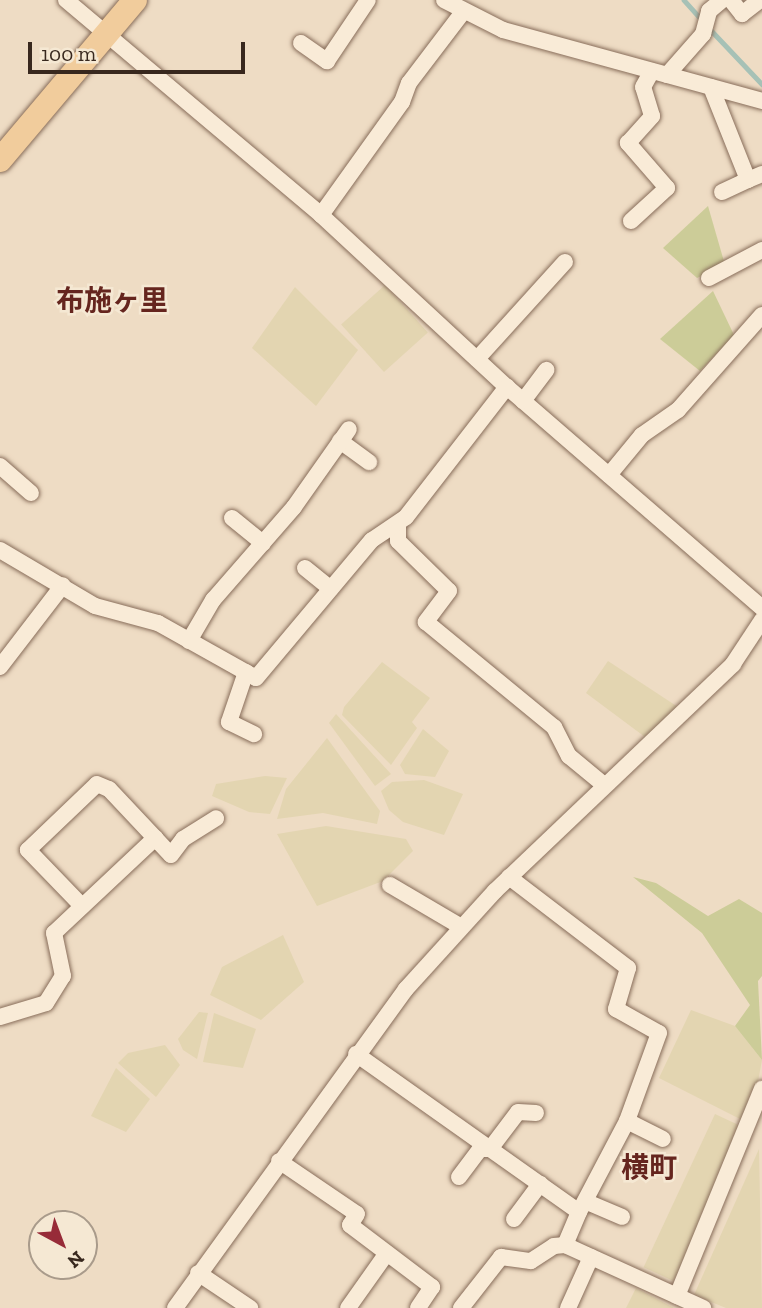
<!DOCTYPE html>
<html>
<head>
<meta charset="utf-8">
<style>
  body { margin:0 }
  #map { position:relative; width:762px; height:1308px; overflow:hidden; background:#eedcc4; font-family:"Zilla Slab","Noto Sans JP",serif }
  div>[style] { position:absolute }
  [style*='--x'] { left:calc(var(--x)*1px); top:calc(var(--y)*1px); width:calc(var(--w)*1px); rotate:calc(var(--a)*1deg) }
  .farmland>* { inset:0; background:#e3d5b1; transform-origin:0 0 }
  .green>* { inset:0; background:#cccc98 }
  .stream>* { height:4.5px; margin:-2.25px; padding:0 2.25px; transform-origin:2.25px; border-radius:2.25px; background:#a6c1b6 }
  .roads { filter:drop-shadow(0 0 2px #886d5a) drop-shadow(0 0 2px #886d5a) }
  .minor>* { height:16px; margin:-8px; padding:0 8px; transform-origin:8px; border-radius:8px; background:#f9ebd7 }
  .primary>* { height:24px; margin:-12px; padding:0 12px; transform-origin:12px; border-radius:12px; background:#f1cc9c }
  span { translate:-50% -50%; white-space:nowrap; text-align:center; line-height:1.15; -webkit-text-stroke:5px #f5e8d3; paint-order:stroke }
  .neighbourhood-label { font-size:28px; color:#65251e; font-weight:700 }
  .north { position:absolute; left:28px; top:1210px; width:70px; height:70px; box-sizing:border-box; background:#f5e8d3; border:2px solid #a99b8b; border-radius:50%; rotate:139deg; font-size:19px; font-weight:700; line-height:28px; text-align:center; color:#38281e }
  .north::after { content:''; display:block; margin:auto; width:24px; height:32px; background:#972b38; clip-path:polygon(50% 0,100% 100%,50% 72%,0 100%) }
  .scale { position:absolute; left:28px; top:42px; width:217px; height:32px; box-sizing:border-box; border:4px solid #38281e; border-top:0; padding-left:9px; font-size:21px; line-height:24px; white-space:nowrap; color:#38281e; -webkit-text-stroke:5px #f5e8d3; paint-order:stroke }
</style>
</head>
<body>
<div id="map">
  <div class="farmland">
    <i style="left:385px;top:285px;width:64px;height:59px;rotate:48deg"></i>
    <i style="clip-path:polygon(295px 287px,358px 350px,316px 406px,252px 348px)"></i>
    <i style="clip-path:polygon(608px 661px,681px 709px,645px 737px,586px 693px)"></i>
    <i style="clip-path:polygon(382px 662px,430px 698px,412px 722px,417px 728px,391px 765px,342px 715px,344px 707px)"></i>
    <i style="clip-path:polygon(336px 714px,391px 774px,375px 786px,329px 723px)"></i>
    <i style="clip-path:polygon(423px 729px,449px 751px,435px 777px,405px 774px,400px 765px)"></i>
    <i style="clip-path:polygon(327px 738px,380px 811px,377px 824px,323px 813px,277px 819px,286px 789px)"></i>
    <i style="clip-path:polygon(265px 776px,287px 778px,270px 814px,249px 812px,212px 796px,216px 784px)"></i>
    <i style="clip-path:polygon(424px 780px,463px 794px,444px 835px,403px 822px,389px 810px,381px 791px,392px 782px)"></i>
    <i style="clip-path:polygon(326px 826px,406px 839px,413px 851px,383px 881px,317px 906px,277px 834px)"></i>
    <i style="clip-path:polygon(283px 935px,304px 982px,261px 1020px,210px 995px,222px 967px)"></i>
    <i style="clip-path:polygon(691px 1010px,735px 1026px,762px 1060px,756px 1092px,740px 1119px,659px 1078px)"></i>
    <i style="clip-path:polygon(199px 1012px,208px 1013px,197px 1059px,183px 1050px,178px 1039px)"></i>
    <i style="clip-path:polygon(214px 1013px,256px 1029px,243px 1068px,203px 1062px)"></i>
    <i style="clip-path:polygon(165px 1045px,180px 1065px,156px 1097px,118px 1063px,128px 1053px)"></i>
    <i style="clip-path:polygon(116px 1068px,150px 1099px,126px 1132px,91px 1116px)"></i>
    <i style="left:715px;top:1114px;width:33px;height:169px;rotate:25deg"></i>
    <i style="clip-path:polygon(759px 1149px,762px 1308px,726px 1308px,694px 1295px)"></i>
    <i style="clip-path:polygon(636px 1288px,674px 1308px,626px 1308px)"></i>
  </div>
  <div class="green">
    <i style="clip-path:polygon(708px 206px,725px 265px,697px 278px,663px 248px)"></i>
    <i style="clip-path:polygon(713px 291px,734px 335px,700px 371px,660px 339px)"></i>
    <i style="clip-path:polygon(633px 877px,656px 883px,708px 916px,739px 899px,762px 913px,762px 976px,758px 981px,762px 1060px,735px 1026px,750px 1005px,702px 933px)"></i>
  </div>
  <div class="stream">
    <i style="--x:684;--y:0;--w:27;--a:48"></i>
    <i style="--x:710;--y:29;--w:76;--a:46.6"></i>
  </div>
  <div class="roads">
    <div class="minor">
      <i style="--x:66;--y:0;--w:334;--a:40.1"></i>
      <i style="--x:321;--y:215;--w:253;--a:42.8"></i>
      <i style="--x:507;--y:387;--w:337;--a:40.9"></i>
      <i style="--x:444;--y:0;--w:66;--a:27"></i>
      <i style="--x:503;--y:30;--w:269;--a:15.3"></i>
      <i style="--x:731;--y:0;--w:18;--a:52"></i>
      <i style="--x:742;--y:14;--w:23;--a:-38"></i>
      <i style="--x:301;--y:43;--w:32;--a:35"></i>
      <i style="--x:327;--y:61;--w:73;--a:-56.1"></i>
      <i style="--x:667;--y:75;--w:55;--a:-48.7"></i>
      <i style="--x:703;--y:34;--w:24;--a:-75"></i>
      <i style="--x:709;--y:11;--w:17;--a:-40"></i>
      <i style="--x:711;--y:87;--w:100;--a:68.3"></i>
      <i style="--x:748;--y:180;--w:15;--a:-23"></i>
      <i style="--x:722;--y:192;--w:29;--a:-25"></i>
      <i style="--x:321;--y:215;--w:139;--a:-54.4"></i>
      <i style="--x:402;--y:102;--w:20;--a:-70"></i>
      <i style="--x:409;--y:83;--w:89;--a:-52.7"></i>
      <i style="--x:631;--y:221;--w:49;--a:-42.5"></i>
      <i style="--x:667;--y:188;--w:60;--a:-130.9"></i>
      <i style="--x:628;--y:143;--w:36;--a:-48"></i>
      <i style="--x:652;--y:116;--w:30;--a:-107"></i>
      <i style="--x:643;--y:87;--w:18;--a:-61"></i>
      <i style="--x:709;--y:278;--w:60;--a:-27.8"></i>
      <i style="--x:477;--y:359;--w:131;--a:-47.8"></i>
      <i style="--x:523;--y:401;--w:39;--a:-53"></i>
      <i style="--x:340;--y:441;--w:36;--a:36"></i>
      <i style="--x:0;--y:466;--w:41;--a:41.1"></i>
      <i style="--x:609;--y:475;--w:52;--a:-50.5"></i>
      <i style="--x:642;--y:435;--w:44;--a:-34.8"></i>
      <i style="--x:678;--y:410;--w:127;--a:-48.5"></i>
      <i style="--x:232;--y:518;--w:40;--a:39"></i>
      <i style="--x:398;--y:525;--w:16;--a:90"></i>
      <i style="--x:398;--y:541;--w:71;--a:44.4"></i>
      <i style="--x:449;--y:591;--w:39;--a:127"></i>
      <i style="--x:426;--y:622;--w:166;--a:39.4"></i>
      <i style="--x:554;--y:727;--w:33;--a:63"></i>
      <i style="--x:569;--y:756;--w:45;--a:39.6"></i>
      <i style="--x:0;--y:550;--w:110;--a:30.5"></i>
      <i style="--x:95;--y:606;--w:65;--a:15.1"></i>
      <i style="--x:158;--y:623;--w:112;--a:29.3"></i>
      <i style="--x:256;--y:678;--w:180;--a:-50"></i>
      <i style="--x:372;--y:540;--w:41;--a:-34.1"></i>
      <i style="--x:406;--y:517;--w:165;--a:-52.2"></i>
      <i style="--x:305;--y:568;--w:33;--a:39"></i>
      <i style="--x:189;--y:641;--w:48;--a:-59.7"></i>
      <i style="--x:213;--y:600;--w:123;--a:-48.9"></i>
      <i style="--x:294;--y:507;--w:95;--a:-54.8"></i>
      <i style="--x:0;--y:667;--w:103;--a:-52.5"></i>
      <i style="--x:246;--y:672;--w:53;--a:108.8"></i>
      <i style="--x:229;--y:722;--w:28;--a:26"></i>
      <i style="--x:509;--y:877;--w:150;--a:37.4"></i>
      <i style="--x:628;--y:968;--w:43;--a:106.3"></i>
      <i style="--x:616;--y:1009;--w:49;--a:29.2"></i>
      <i style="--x:659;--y:1033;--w:94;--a:110"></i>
      <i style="--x:627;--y:1121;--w:103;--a:117.8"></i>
      <i style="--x:390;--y:885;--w:81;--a:30.4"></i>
      <i style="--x:82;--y:906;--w:78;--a:-134"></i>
      <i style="--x:28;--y:850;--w:95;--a:-43.7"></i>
      <i style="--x:97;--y:784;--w:13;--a:23"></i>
      <i style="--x:109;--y:789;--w:67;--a:46.8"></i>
      <i style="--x:0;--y:1017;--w:48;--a:-16.9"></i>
      <i style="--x:46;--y:1003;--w:32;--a:-58"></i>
      <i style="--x:63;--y:976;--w:44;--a:-101.8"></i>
      <i style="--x:54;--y:933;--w:139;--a:-43.2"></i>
      <i style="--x:155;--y:838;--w:23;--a:47"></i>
      <i style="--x:171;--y:855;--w:20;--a:-53"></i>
      <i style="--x:183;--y:839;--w:39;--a:-32"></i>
      <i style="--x:356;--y:1054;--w:273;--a:35.3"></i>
      <i style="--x:579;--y:1212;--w:36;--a:113"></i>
      <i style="--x:627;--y:1121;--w:40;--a:26.6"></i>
      <i style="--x:279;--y:1161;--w:94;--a:34.2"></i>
      <i style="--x:357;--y:1214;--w:13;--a:122"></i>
      <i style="--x:350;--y:1225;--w:103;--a:37.1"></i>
      <i style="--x:432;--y:1287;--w:25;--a:124"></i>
      <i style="--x:459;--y:1177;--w:35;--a:-53"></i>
      <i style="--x:480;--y:1149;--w:10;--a:0"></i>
      <i style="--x:490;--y:1149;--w:46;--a:-52.9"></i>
      <i style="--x:518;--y:1112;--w:18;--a:3"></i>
      <i style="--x:587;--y:1202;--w:38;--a:23"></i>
      <i style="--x:514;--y:1219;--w:44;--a:-53.4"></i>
      <i style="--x:198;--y:1273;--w:63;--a:33.9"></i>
      <i style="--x:677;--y:1296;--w:224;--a:-67.7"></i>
      <i style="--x:175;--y:1308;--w:394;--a:-54.1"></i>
      <i style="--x:406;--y:989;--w:132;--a:-47.8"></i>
      <i style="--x:495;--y:891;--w:329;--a:-43.6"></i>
      <i style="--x:733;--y:664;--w:53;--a:-56.6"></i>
      <i style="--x:348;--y:1308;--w:67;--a:-54.7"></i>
      <i style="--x:461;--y:1308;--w:65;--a:-51.9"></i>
      <i style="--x:501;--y:1257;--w:30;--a:8"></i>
      <i style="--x:531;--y:1261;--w:27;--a:-33"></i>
      <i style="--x:554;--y:1246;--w:11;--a:-5"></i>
      <i style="--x:565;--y:1245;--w:152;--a:24.5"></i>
      <i style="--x:568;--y:1308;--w:56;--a:-65.7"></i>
    </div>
    <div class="primary">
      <i style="--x:0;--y:160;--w:209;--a:-49.8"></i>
    </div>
  </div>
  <div class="neighbourhood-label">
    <span style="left:112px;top:301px">布施ヶ里</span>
    <span style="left:649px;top:1168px">横町</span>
  </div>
  <div class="north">N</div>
  <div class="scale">100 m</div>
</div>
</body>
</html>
